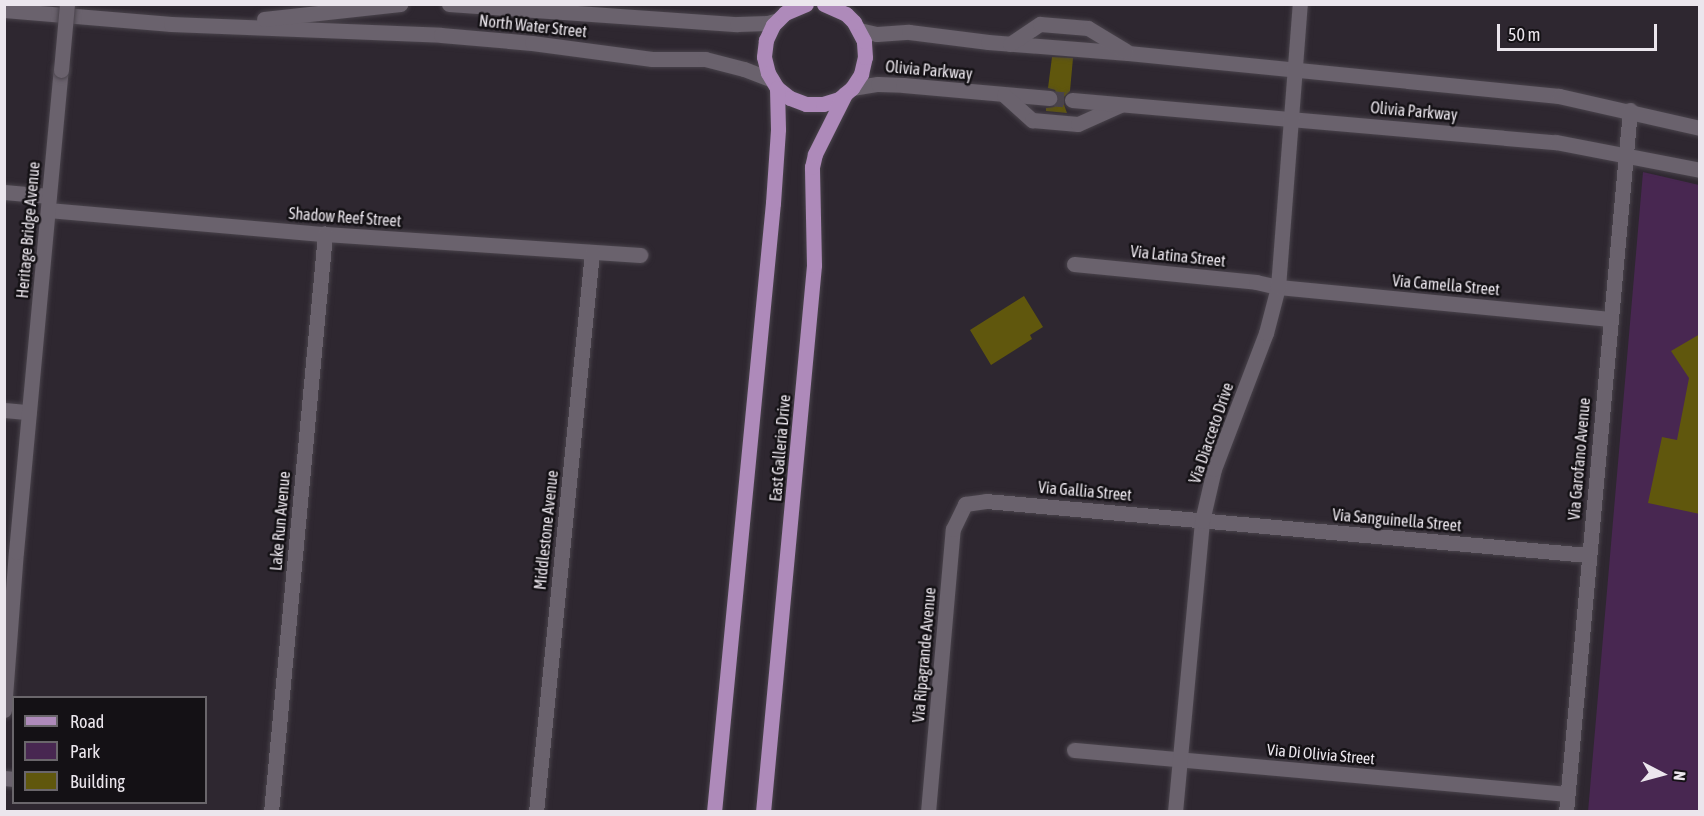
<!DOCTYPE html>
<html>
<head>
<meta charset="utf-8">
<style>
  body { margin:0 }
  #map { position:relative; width:1704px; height:816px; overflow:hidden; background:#2e2730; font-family:"Asap Condensed",sans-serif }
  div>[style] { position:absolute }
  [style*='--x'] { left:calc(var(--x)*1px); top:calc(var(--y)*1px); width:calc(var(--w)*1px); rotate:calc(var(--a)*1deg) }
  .green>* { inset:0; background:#482751 }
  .building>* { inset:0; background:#60570d }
  .minor-tunnel>* { height:15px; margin-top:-7.5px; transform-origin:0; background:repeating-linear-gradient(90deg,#4a444c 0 15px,transparent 0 23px) }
  .roads { filter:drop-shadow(0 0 2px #49434b) drop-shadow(0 0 2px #49434b) }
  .minor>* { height:15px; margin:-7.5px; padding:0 7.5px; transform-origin:7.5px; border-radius:7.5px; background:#6a626d }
  .major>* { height:15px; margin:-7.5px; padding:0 7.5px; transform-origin:7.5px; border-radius:7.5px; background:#ae8aba }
  .bridges { filter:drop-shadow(0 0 2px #49434b) drop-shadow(0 0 2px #49434b) }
  .minor-bridge>* { height:15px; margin:-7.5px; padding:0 7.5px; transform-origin:7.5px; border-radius:7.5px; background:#6a626d }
  span { translate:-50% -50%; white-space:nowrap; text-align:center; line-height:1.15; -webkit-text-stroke:5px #141115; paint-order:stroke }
  .street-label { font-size:16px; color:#ebe6ed }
  .frame { position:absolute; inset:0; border:6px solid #ebe6ed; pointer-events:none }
  .legend { position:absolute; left:12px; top:696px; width:195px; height:108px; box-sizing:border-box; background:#141115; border:2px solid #6a666b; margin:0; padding:8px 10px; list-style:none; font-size:18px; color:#ebe6ed }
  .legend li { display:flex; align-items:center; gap:12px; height:30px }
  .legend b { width:30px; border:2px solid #6a666b }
  .north { position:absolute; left:1632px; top:744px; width:60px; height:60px; -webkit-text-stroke:4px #141115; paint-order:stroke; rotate:96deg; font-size:16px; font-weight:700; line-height:24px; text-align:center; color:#ebe6ed }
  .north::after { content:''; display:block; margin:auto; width:21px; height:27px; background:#ebe6ed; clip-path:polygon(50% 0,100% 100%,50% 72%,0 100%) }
  .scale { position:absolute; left:1497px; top:24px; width:160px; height:27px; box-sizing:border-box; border:3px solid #ebe6ed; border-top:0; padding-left:8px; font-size:18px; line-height:21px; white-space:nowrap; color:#ebe6ed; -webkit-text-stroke:4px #141115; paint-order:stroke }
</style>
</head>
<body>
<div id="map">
  <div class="green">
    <i style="clip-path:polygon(1643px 172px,1699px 185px,1699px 811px,1588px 812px)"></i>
  </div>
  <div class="building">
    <i style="clip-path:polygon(1052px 57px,1073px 58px,1070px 91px,1062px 99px,1067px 113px,1046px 111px,1046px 108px,1054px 107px,1059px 99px,1055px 90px,1048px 88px)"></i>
    <i style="clip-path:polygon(1024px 296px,1043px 327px,1030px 335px,1032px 339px,991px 365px,970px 330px)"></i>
    <i style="clip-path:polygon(1700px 334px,1700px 514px,1648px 503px,1662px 437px,1677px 440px,1689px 378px,1671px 351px)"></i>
  </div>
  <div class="minor-tunnel">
    <i style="--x:1049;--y:98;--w:23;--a:5"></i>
  </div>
  <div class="roads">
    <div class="minor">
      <i style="--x:449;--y:4;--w:289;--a:4"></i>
      <i style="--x:737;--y:24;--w:31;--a:-2"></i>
      <i style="--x:768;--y:23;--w:10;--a:-17"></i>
      <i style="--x:4;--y:10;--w:168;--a:4.8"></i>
      <i style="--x:171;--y:24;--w:270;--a:2.3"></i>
      <i style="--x:441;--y:35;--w:91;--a:5"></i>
      <i style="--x:532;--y:43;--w:121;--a:7.6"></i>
      <i style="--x:652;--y:59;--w:53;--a:0"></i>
      <i style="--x:705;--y:59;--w:40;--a:14.4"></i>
      <i style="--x:744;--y:69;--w:30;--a:21"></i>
      <i style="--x:264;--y:19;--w:137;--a:-6.3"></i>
      <i style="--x:859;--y:30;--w:18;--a:13"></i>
      <i style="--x:877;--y:34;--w:32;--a:-4"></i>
      <i style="--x:909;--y:32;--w:80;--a:7.2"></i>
      <i style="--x:988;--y:42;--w:140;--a:4.5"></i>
      <i style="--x:1128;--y:53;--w:433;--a:5.7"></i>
      <i style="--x:1559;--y:96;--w:145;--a:12.8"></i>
      <i style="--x:1010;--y:44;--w:36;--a:-34"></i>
      <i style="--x:1040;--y:24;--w:48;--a:4.8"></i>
      <i style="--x:1088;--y:28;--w:44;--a:31.2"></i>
      <i style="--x:852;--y:88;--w:26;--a:-9"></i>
      <i style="--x:878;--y:84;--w:25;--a:2"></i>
      <i style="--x:903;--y:85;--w:147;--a:5.1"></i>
      <i style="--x:1004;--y:95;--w:38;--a:42"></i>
      <i style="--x:1032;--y:120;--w:46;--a:5"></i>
      <i style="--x:1078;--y:124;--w:46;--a:-24.3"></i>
      <i style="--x:1072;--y:100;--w:486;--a:5"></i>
      <i style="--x:1556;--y:142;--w:147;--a:11"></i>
      <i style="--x:4;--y:192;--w:45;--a:5.1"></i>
      <i style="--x:48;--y:210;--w:278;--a:5"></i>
      <i style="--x:325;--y:234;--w:316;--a:3.8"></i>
      <i style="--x:1074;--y:264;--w:183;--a:5.6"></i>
      <i style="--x:1256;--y:282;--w:23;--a:13"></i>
      <i style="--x:1278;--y:287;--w:334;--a:5.5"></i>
      <i style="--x:4;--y:410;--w:25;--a:5"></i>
      <i style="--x:4;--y:710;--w:158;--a:-85.7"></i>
      <i style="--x:16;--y:552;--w:484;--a:-84.7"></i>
      <i style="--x:1074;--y:750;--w:494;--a:5.1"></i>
      <i style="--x:4;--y:778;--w:10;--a:6"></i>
      <i style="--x:271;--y:812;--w:581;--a:-84.66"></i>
      <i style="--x:536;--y:812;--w:563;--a:-84.29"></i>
      <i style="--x:928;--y:812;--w:284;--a:-85"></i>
      <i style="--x:953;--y:529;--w:28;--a:-64"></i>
      <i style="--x:965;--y:504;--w:21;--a:-8"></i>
      <i style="--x:986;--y:501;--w:604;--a:5.13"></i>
      <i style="--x:1175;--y:812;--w:292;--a:-84.7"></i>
      <i style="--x:1202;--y:521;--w:53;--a:-77"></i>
      <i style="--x:1214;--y:469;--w:146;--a:-69.1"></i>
      <i style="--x:1266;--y:333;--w:48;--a:-75.4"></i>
      <i style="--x:1278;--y:287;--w:284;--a:-85.6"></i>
      <i style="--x:1566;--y:812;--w:705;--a:-84.79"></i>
    </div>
    <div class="major">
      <i style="--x:806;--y:4;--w:23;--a:157"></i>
      <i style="--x:785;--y:13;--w:17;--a:135"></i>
      <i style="--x:773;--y:25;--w:17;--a:115"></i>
      <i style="--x:766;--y:40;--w:17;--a:97"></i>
      <i style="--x:764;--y:57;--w:16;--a:76"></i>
      <i style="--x:768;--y:73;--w:17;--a:59"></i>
      <i style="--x:777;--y:88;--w:16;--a:38"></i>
      <i style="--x:790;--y:98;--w:17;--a:21"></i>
      <i style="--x:806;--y:104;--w:17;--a:0"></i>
      <i style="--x:823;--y:104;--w:17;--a:-17"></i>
      <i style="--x:839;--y:99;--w:17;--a:-40"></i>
      <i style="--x:852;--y:88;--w:17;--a:-57"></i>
      <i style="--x:861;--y:74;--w:17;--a:-77"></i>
      <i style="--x:865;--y:57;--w:16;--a:-94"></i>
      <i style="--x:864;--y:41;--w:21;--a:-118"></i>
      <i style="--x:854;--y:22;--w:11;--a:-135"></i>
      <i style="--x:846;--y:14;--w:24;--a:-156"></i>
      <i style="--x:714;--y:812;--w:612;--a:-84.47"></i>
      <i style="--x:773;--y:203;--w:74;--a:-86.1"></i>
      <i style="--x:778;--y:129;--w:41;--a:-91.4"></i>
      <i style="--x:763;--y:812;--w:549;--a:-84.67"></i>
      <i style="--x:814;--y:265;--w:98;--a:-91.2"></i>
      <i style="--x:812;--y:167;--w:13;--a:-77"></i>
      <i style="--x:815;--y:154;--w:67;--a:-63.4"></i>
    </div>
  </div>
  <div class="bridges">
    <div class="minor-bridge">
      <i style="--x:61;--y:70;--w:66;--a:-84.8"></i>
    </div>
  </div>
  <div class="street-label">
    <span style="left:533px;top:26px;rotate:6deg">North Water Street</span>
    <span style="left:929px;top:70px;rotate:5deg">Olivia Parkway</span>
    <span style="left:1414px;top:111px;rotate:5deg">Olivia Parkway</span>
    <span style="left:345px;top:217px;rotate:4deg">Shadow Reef Street</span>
    <span style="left:28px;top:230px;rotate:-85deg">Heritage Bridge Avenue</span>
    <span style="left:1178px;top:256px;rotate:6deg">Via Latina Street</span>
    <span style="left:1446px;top:285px;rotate:5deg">Via Camella Street</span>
    <span style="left:1211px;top:433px;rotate:-71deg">Via Diacceto Drive</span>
    <span style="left:780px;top:448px;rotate:-85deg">East Galleria Drive</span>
    <span style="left:1579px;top:459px;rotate:-85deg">Via Garofano Avenue</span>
    <span style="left:1085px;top:491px;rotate:5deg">Via Gallia Street</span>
    <span style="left:1397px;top:520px;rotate:5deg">Via Sanguinella Street</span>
    <span style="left:280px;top:521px;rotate:-85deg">Lake Run Avenue</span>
    <span style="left:546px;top:530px;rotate:-84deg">Middlestone Avenue</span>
    <span style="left:924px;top:655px;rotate:-85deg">Via Ripagrande Avenue</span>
    <span style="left:1321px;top:754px;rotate:5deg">Via Di Olivia Street</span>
  </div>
  <div class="frame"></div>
  <ul class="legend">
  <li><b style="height:8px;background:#ae8aba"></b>Road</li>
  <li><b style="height:16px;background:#482751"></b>Park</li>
  <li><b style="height:16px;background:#60570d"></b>Building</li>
  </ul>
  <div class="north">N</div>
  <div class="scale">50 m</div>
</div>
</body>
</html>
